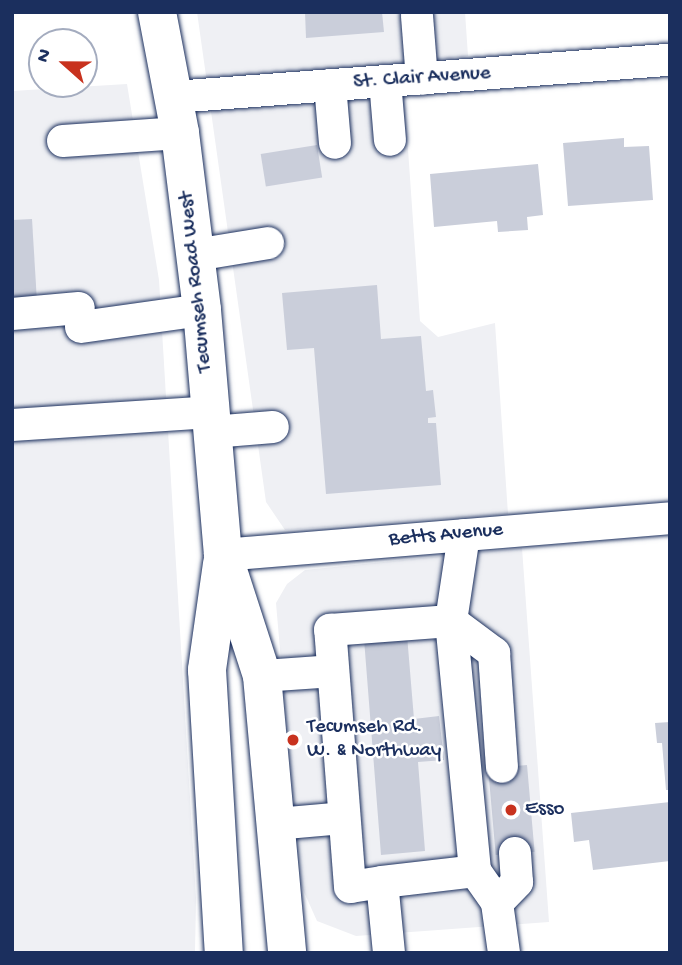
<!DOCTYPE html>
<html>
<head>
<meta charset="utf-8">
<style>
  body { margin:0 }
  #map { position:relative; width:682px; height:965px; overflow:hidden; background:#fff; font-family:"Gochi Hand",sans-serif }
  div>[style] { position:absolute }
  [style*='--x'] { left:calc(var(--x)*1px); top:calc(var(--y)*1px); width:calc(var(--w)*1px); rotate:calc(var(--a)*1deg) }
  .built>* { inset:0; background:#eff0f4 }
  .building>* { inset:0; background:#caceda; transform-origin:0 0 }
  .roads { filter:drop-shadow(0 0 2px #1b2f5e) drop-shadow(0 0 2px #1b2f5e) }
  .minor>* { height:32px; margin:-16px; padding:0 16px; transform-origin:16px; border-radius:16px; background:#fff }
  .major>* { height:38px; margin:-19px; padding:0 19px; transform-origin:19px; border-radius:19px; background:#fff }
  .dots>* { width:19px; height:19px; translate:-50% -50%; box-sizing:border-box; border:4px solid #fff; border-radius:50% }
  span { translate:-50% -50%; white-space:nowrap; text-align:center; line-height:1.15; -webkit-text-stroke:5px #fff; paint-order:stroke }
  .street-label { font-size:21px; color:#1b2f5e }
  .poi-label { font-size:21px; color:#1b2f5e }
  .left { translate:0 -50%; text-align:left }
  .frame { position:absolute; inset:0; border:14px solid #1b2f5e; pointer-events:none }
  .north { position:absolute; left:28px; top:28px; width:70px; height:70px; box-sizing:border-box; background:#fff; border:2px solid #a4acbf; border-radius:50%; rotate:291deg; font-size:19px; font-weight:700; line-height:28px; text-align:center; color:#1b2f5e }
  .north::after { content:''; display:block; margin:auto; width:24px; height:32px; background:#c8321e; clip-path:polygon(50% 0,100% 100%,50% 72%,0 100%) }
</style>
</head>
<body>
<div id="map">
  <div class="built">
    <i style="clip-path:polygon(197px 12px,465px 12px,468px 56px,402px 63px,420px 321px,438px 337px,495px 323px,508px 514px,285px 530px,266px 502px)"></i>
    <i style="clip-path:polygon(127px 84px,159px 280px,196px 898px,195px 953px,12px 953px,12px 91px)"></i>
    <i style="clip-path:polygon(522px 548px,549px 922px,356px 936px,317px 921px,300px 883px,276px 603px,287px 584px,305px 570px)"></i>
  </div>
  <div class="building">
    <i style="clip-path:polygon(305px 12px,382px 12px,384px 32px,306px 38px)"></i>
    <i style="clip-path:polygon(624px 138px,624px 147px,649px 146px,653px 200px,568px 206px,563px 143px)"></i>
    <i style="left:317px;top:145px;width:33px;height:57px;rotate:81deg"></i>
    <i style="clip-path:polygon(538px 164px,543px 215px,527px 217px,528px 230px,498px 232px,497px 221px,434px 227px,430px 174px)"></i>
    <i style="clip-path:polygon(32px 219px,37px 302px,12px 304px,12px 220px)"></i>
    <i style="clip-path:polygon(377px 285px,381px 339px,421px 336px,426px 391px,433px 390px,436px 417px,428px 418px,428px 423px,436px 423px,441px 485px,326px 494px,314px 348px,287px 350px,282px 293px)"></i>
    <i style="clip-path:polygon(407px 635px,414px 719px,439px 716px,444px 760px,418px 762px,425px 851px,381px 855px,364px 639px)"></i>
    <i style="clip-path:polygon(670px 722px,670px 790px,666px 790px,662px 743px,657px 743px,655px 723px)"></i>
    <i style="left:527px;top:765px;width:87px;height:39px;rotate:85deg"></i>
    <i style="clip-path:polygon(670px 802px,670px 861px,593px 870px,589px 840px,574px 842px,571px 813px)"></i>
  </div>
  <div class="roads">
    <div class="minor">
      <i style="--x:417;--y:16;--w:63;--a:85.5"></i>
      <i style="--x:385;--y:81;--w:59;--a:85.2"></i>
      <i style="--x:330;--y:85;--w:58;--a:85.1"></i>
      <i style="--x:174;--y:97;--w:497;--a:-4.3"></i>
      <i style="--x:63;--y:141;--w:117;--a:-3.9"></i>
      <i style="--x:195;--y:255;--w:74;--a:-9.3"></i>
      <i style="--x:12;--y:314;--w:67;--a:-5.1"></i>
      <i style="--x:81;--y:327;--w:122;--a:-8"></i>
      <i style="--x:12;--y:425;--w:199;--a:-3.7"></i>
      <i style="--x:212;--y:432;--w:61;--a:-4.7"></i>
      <i style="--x:464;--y:535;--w:87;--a:98.6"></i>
      <i style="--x:451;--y:621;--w:251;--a:84.5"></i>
      <i style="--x:475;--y:871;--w:39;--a:55"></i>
      <i style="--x:497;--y:903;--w:50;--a:82"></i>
      <i style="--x:223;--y:555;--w:449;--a:-4.7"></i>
      <i style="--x:262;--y:676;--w:71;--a:-4"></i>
      <i style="--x:276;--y:824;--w:68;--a:-5"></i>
      <i style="--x:382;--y:882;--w:94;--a:-6.7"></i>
      <i style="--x:497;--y:903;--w:29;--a:-46"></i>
      <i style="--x:517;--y:882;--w:29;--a:-94"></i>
      <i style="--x:389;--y:953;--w:71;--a:-95.6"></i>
      <i style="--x:382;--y:882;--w:32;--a:171"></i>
      <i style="--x:350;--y:887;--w:258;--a:-94.4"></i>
      <i style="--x:330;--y:630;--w:121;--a:-4.3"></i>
      <i style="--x:451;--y:621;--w:54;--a:36.7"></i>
      <i style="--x:494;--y:653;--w:114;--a:86"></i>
    </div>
    <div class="major">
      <i style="--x:157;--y:12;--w:123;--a:79.2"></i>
      <i style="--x:180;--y:133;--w:178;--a:82.9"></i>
      <i style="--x:202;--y:310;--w:246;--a:85.1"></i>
      <i style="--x:223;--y:555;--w:127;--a:72.1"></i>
      <i style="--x:262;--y:676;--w:278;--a:84.8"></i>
      <i style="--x:222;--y:564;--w:107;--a:98.1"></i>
      <i style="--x:207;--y:670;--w:284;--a:86.6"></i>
    </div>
  </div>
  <div class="dots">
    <i style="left:293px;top:740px;background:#c8321e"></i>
    <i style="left:511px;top:810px;background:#c8321e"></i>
  </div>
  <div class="street-label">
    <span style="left:422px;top:79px;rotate:-4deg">St. Clair Avenue</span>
    <span style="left:197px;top:282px;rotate:-96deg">Tecumseh Road West</span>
    <span style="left:446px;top:536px;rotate:-5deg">Betts Avenue</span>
  </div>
  <div class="poi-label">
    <span class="left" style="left:307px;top:740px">Tecumseh Rd.<br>W. &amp; Northway</span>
    <span class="left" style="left:525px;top:810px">Esso</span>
  </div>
  <div class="frame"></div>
  <div class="north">N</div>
</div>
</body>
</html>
